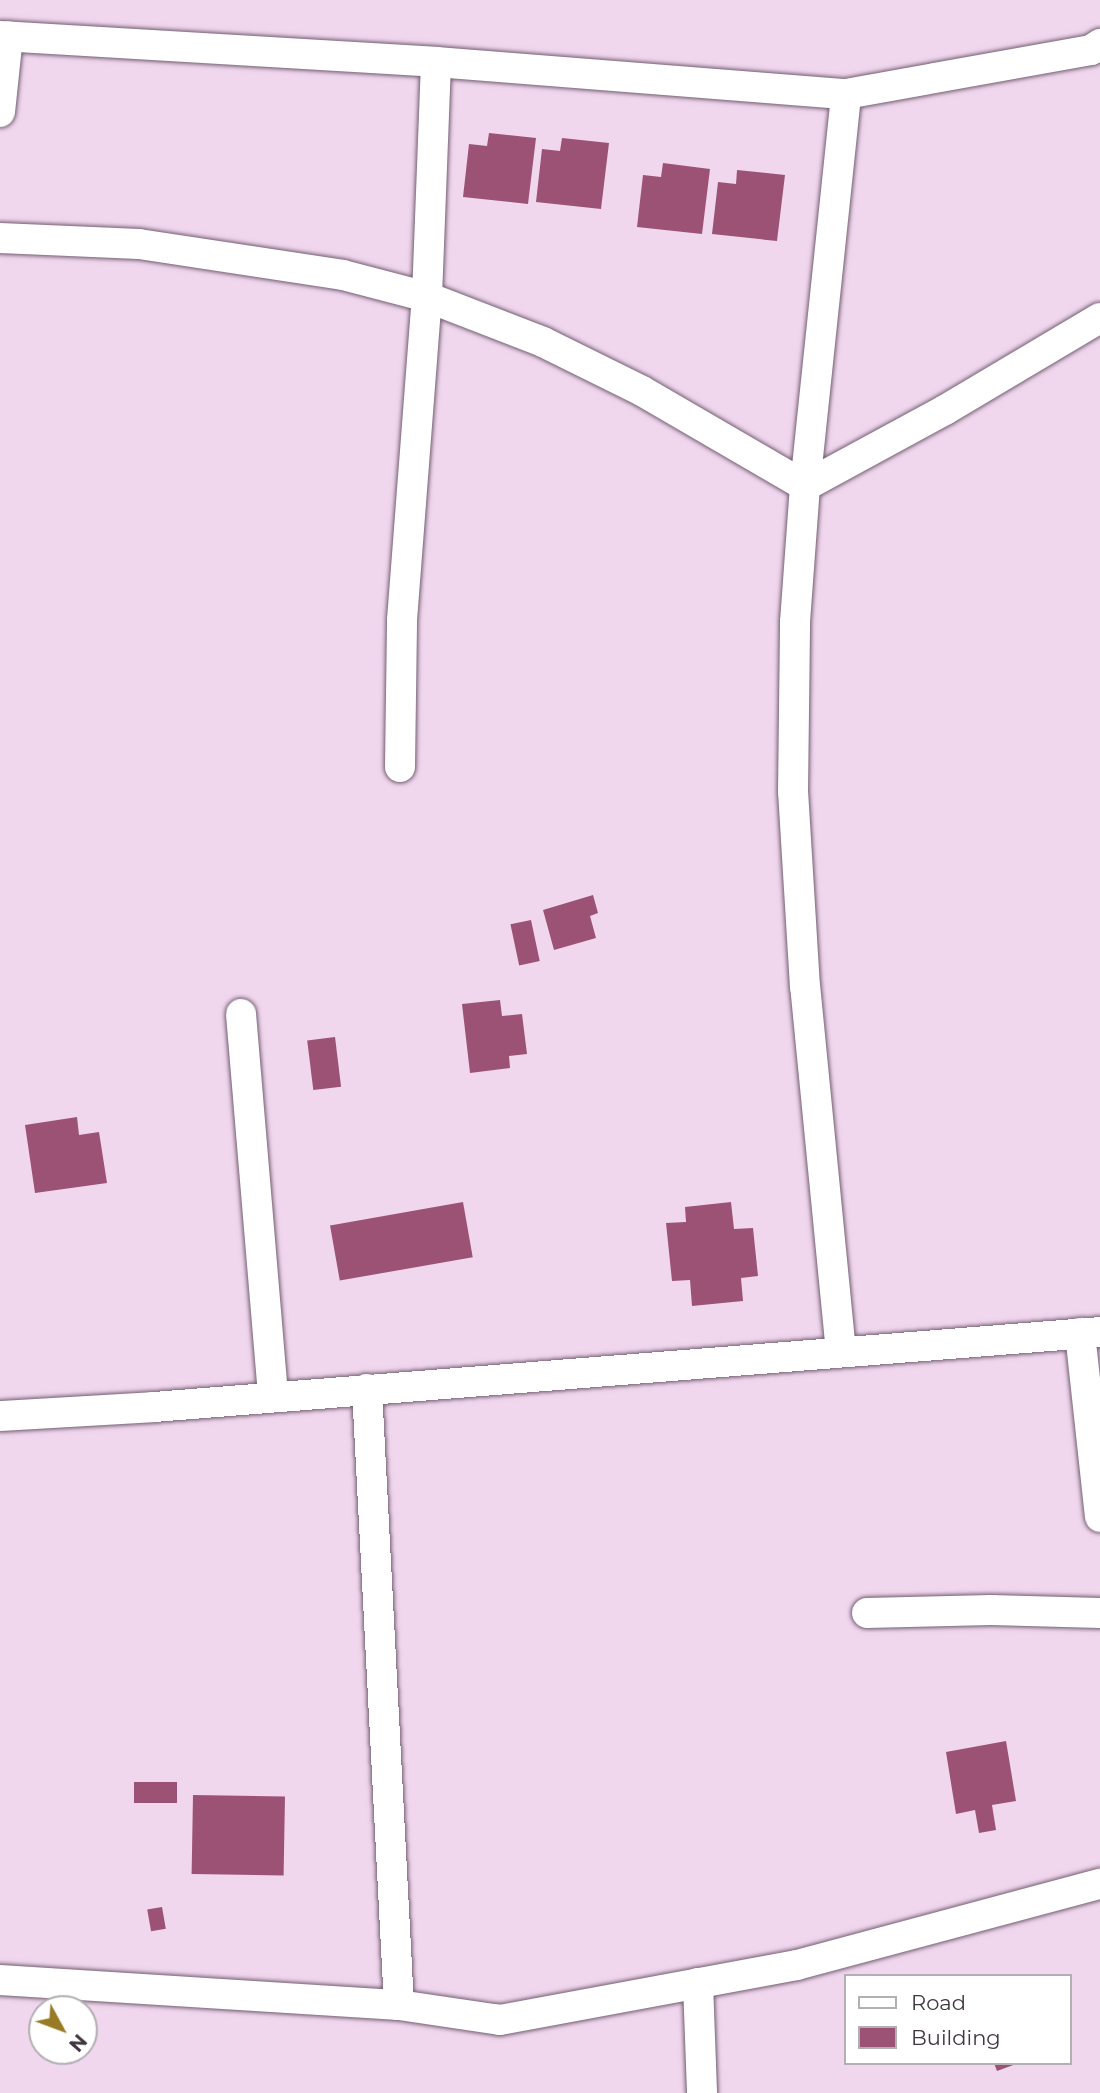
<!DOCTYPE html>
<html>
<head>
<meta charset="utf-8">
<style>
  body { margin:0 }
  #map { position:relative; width:1100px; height:2093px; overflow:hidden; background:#f0d7ee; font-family:Montserrat,sans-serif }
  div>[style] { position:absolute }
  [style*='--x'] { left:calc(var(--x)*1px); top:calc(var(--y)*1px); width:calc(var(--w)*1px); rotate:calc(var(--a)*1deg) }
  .building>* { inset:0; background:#9c5274; transform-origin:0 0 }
  .roads { filter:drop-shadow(0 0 2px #745e72) drop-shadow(0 0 2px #745e72) }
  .street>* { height:30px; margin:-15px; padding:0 15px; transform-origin:15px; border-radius:15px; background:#fff }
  span { translate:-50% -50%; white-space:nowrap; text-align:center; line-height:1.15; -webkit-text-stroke:7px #fff; paint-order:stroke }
  .legend { position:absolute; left:844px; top:1974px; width:228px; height:91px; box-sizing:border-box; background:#fff; border:2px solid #b3afb3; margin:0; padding:9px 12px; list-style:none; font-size:21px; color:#403740 }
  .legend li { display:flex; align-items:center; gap:14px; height:35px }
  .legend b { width:35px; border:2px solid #b3afb3 }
  .north { position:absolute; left:28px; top:1995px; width:70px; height:70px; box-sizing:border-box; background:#fff; border:2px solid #b3afb3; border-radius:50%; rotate:131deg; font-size:19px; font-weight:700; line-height:28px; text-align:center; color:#403740 }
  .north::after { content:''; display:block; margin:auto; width:24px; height:32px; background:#987b24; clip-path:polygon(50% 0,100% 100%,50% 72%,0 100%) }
</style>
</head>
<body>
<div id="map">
  <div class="building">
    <i style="clip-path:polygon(489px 133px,536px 138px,528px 204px,463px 197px,469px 144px,487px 146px)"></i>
    <i style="clip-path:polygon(562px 138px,609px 143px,601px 209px,536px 202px,542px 149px,560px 151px)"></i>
    <i style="clip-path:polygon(663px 163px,710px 169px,702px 234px,637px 227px,643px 175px,661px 177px)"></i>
    <i style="clip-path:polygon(737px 170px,785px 175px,777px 241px,712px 234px,718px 182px,736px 184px)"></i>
    <i style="clip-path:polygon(593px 895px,598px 913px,590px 916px,596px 938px,554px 950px,543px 910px)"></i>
    <i style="left:531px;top:920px;width:42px;height:21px;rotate:78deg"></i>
    <i style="clip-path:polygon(500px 1000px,502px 1016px,522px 1014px,527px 1054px,509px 1056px,510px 1068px,470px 1073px,462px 1004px)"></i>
    <i style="left:335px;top:1037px;width:50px;height:28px;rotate:83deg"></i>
    <i style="clip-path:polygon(77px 1117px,79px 1135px,99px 1132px,107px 1183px,35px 1193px,25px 1125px)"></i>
    <i style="left:463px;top:1202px;width:56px;height:135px;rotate:80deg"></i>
    <i style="clip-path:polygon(731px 1202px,734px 1229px,753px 1228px,758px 1276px,741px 1278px,743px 1301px,692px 1306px,690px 1280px,672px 1281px,666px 1223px,686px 1222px,685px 1207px)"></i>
    <i style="clip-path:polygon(1006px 1741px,1016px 1801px,992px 1805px,996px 1830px,979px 1833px,975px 1810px,956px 1814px,946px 1752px)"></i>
    <i style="left:134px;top:1782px;width:43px;height:21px"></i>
    <i style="left:193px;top:1795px;width:92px;height:79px;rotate:1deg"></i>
    <i style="left:162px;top:1907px;width:22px;height:15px;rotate:80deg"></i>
    <i style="clip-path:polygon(994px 2063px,1016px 2063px,1016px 2064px,997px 2071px)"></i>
  </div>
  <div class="roads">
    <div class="street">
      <i style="--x:0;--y:36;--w:437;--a:3.4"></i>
      <i style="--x:436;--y:62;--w:411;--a:4.5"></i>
      <i style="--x:846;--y:94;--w:249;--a:-10.2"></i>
      <i style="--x:1091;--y:50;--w:11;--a:-34"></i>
      <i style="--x:0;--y:112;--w:76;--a:-84"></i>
      <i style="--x:0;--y:238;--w:139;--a:2.5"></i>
      <i style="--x:139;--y:244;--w:206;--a:8.6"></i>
      <i style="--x:343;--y:275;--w:87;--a:14.7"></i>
      <i style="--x:427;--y:297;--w:124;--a:21.2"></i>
      <i style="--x:543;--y:342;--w:110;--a:26.3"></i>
      <i style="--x:642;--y:391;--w:189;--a:30.2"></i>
      <i style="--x:805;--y:486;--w:159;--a:-28.5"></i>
      <i style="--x:945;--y:410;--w:180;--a:-30.7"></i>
      <i style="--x:400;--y:767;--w:147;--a:-89.2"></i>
      <i style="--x:402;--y:620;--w:324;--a:-85.6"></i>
      <i style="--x:427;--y:297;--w:235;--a:-87.8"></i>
      <i style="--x:241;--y:1014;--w:384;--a:85.2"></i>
      <i style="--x:1080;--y:1333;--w:185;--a:83.8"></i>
      <i style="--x:841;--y:1352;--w:367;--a:-95.6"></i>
      <i style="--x:805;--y:987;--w:195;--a:-93.5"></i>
      <i style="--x:793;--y:792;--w:170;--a:-89.3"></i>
      <i style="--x:795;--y:622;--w:136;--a:-85.8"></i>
      <i style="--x:805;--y:486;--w:394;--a:-84"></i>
      <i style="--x:367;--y:1389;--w:617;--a:87.03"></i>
      <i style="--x:0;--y:1416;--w:154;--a:-3.3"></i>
      <i style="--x:154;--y:1407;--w:949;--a:-4.53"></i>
      <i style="--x:867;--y:1613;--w:124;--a:-1.4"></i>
      <i style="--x:991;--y:1610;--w:109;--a:1.6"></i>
      <i style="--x:0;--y:1980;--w:400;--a:3.6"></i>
      <i style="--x:399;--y:2005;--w:102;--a:8.4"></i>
      <i style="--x:500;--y:2020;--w:302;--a:-10.5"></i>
      <i style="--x:797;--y:1965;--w:314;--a:-15"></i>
      <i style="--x:698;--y:1983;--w:110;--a:87.9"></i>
    </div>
  </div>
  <ul class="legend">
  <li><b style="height:9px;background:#fff"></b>Road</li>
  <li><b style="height:19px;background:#9c5274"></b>Building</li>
  </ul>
  <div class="north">N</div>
</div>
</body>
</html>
